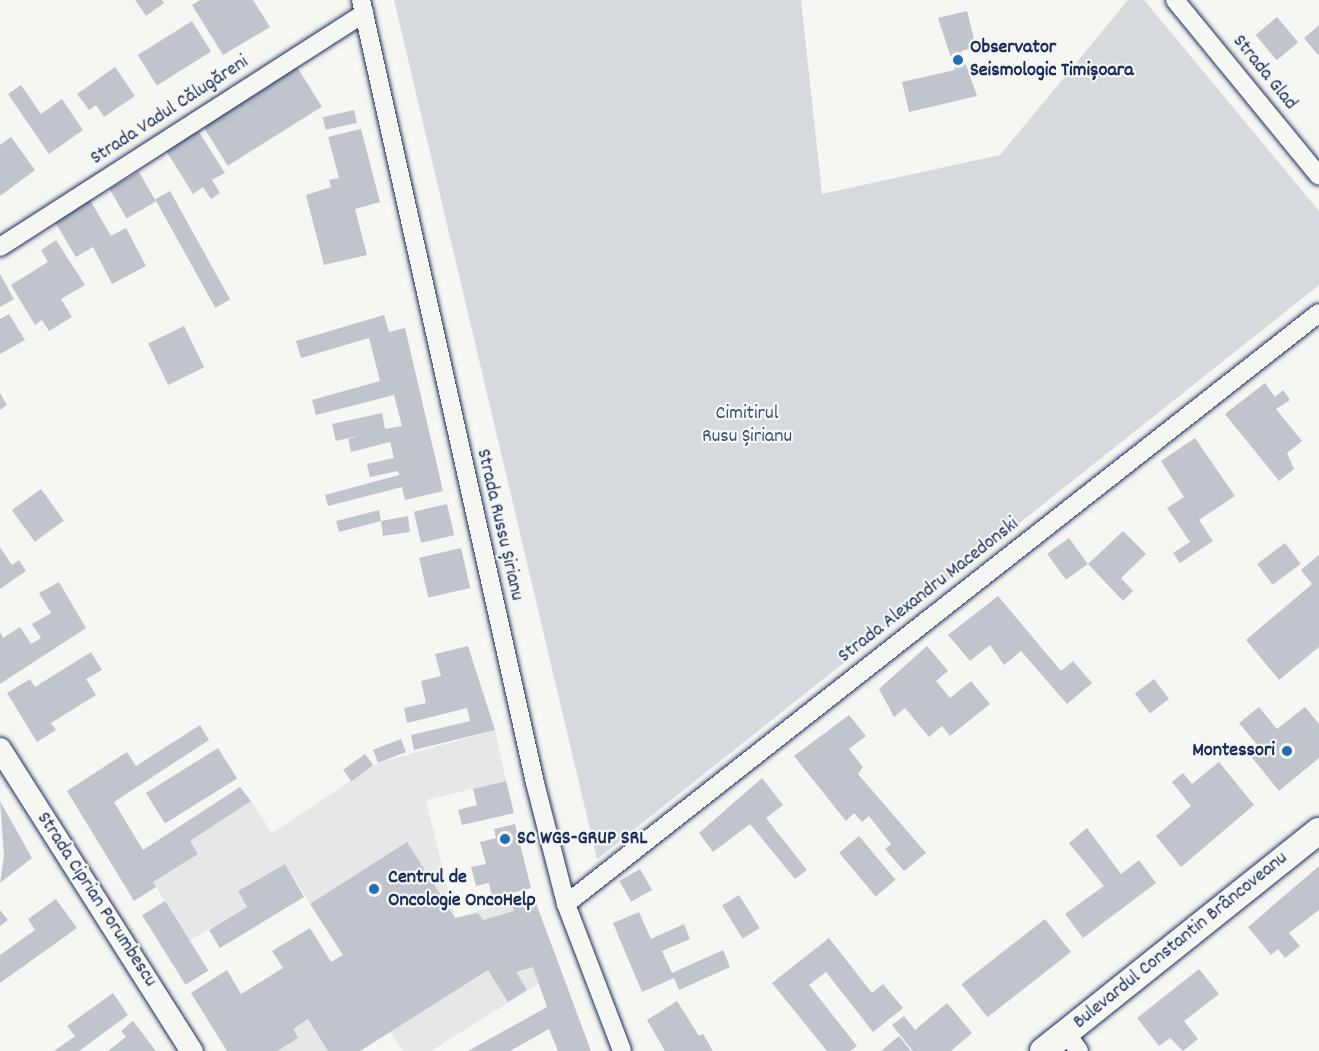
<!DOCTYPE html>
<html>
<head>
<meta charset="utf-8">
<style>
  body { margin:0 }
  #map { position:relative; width:1319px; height:1051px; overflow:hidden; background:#f6f6f2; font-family:Dekko,sans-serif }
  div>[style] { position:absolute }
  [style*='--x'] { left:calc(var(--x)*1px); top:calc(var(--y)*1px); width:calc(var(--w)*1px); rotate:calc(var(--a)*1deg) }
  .built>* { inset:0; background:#e6e7e7 }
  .green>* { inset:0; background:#d6d9dd }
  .building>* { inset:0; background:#c0c4cd; transform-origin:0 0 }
  .roads { filter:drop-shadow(0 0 2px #1b2f5e) drop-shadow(0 0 2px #1b2f5e) }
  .minor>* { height:18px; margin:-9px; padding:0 9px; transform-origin:9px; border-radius:9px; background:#f6f6f2 }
  .tertiary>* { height:22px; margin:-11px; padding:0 11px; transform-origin:11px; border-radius:11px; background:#f6f6f2 }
  .secondary>* { height:26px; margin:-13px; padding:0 13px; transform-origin:13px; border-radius:13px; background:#f6f6f2 }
  .dots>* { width:16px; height:16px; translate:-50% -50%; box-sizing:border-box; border:3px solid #f6f6f2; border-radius:50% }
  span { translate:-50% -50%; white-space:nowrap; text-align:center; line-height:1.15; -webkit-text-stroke:4.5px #f6f6f2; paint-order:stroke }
  .poi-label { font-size:20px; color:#1b2f5e; font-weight:700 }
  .left { translate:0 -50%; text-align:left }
  .right { translate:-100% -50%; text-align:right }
  .street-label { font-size:20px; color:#1b2f5e }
  .park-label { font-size:20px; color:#405177 }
</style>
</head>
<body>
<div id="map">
  <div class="built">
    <i style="clip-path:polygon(495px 730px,506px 781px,426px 800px,455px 918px,533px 895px,560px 976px,538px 984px,431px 1051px,403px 1051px,390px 1032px,360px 1051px,227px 1051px,216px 1033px,343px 955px,285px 864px,238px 891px,247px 907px,189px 941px,153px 882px,190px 841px,251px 801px,272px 833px,378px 763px)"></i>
  </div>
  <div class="green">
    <i style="clip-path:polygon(394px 0,801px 0,822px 194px,1000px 155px,1128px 0,1144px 0,1319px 211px,1319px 285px,597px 859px)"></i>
  </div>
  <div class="building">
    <i style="clip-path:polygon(135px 0,162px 0,164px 3px,146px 16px)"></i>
    <i style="clip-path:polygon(200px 0,253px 0,270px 27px,223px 55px,192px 5px)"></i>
    <i style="clip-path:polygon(967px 11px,976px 47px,961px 51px,977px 96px,909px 112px,902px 82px,955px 70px,938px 18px)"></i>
    <i style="left:1277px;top:17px;width:33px;height:28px;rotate:50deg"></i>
    <i style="left:192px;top:21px;width:36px;height:64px;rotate:58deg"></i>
    <i style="clip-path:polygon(1319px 25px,1319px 54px,1318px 55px,1304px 38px)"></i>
    <i style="clip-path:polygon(115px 67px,135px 96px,104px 117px,96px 105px,89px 110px,77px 94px)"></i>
    <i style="left:297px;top:67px;width:47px;height:111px;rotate:58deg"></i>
    <i style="clip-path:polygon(21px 85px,41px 114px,62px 99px,83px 130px,49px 154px,8px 94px)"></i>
    <i style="left:354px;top:110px;width:13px;height:32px;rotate:77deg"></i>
    <i style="clip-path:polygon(197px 129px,225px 173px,212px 180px,220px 193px,211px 199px,203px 187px,193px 194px,165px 149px)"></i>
    <i style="clip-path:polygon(361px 129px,380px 202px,355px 209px,367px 255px,324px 265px,306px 195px,331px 187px,329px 180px,339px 178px,328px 137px)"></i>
    <i style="clip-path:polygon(11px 137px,35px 170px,0 196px,0 145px)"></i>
    <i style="left:139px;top:172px;width:34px;height:34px;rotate:60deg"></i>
    <i style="left:170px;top:191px;width:124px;height:17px;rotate:61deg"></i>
    <i style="clip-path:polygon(90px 200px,111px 236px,126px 228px,146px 266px,112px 284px,93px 247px,76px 257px,55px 222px)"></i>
    <i style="clip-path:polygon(56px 240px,85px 285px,61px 299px,72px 317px,49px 331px,42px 320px,35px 325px,11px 285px,48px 262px,41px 250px)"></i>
    <i style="clip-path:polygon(0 274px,14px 299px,0 307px)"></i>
    <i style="clip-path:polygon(9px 314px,25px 340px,0 354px,0 319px)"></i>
    <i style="clip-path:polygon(384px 315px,389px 332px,405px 328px,443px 491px,405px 500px,402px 487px,328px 506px,325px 495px,399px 475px,398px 471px,370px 477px,367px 464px,394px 458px,390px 442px,351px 452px,348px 439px,361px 435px,336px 441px,332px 424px,382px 413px,385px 429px,402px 426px,394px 395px,316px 415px,312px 400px,380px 381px,369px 338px,301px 358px,296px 341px)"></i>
    <i style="left:184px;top:326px;width:46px;height:40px;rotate:64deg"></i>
    <i style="clip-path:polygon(1265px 383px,1275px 397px,1283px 390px,1290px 400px,1276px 409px,1302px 441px,1287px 453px,1294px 469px,1279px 481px,1225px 414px)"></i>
    <i style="clip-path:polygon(0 393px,7px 405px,0 410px)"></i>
    <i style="clip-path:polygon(1195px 438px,1235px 496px,1199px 520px,1213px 541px,1180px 563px,1173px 553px,1190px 542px,1167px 508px,1184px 497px,1161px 461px)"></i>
    <i style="left:41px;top:489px;width:39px;height:36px;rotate:54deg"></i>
    <i style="left:447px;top:504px;width:32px;height:34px;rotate:77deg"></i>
    <i style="clip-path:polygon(379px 510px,381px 521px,408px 516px,410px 532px,383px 536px,381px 521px,339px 532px,336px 521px)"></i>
    <i style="clip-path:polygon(1123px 531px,1146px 554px,1121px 578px,1133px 591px,1123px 601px,1088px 564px)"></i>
    <i style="left:1069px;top:538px;width:32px;height:27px;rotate:54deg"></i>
    <i style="left:1285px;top:543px;width:26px;height:35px;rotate:53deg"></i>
    <i style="clip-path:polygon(0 547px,12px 565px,19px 560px,26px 571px,0 589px)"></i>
    <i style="left:461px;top:548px;width:41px;height:43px;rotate:77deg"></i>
    <i style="clip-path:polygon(1319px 555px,1319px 647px,1279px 680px,1246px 640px,1312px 584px,1301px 570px)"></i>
    <i style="clip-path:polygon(59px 582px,86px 628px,0 684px,0 632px,3px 638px,20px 627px,31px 644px,41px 638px,32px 624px,51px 613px,39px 593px)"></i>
    <i style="clip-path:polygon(998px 596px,1061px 671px,1073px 661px,1092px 683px,1067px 704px,1021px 651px,1004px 665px,990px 645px,970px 661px,948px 635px)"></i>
    <i style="clip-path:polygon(468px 646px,495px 730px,414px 750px,411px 735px,470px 721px,467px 708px,407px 723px,404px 708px,426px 703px,421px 681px,441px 676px,435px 654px)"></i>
    <i style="clip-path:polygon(927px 646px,948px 671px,936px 681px,950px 698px,971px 681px,990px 704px,950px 736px,942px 726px,929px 737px,905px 708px,894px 717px,879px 689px)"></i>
    <i style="clip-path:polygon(91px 652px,102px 670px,86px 679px,96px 695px,51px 723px,56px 730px,37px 742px,7px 693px,30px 679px,35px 687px)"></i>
    <i style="left:1154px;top:679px;width:25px;height:24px;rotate:53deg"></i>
    <i style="clip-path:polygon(1259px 707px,1277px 729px,1305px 707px,1319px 724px,1319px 758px,1279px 791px,1249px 754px,1259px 747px,1239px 723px)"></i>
    <i style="clip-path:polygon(849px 715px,866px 736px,849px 749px,863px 767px,858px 774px,926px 853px,904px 871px,885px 849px,891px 844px,869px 816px,862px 822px,854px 813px,846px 821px,794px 756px)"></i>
    <i style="clip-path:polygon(200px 725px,209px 740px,114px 802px,143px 850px,240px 787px,251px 801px,190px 841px,198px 854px,153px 882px,156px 887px,134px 901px,67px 791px,127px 752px,136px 766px)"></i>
    <i style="left:401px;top:739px;width:14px;height:30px;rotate:69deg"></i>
    <i style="left:218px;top:748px;width:36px;height:85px;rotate:58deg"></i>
    <i style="left:365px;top:754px;width:14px;height:27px;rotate:54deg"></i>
    <i style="clip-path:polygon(1219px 762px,1254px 805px,1181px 867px,1156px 836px,1191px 806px,1172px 782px,1183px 773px,1192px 784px)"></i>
    <i style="clip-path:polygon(762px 778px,783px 805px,766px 818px,807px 870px,795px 879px,750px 824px,713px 852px,699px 833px)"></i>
    <i style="clip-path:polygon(506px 781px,514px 813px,462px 825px,458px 810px,477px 805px,473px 789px)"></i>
    <i style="clip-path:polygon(0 801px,32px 858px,0 883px,4px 856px)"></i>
    <i style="clip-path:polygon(515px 824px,531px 888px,492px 898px,489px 883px,476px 886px,471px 867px,486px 864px,480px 842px,496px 838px,494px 829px)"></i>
    <i style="clip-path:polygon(1087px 828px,1121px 874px,1139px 860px,1156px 883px,1083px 938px,1065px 914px,1104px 886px,1069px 843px)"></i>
    <i style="left:859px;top:836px;width:57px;height:26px;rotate:50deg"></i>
    <i style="clip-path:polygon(407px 842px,455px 918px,478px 913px,483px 920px,514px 911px,511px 903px,533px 895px,591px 1051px,558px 1051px,549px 1029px,510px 1051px,468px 1051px,547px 1007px,533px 967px,516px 972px,527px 990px,508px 1002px,488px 970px,360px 1051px,328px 1051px,308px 1019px,293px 1029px,298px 1038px,277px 1051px,227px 1051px,191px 993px,227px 970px,241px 994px,283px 968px,272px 951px,310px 928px,331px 962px,343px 955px,310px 904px)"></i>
    <i style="clip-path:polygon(285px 864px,304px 897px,220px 948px,209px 930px,247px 907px,238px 891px)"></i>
    <i style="clip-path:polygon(1319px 866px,1319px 910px,1289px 933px,1300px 946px,1285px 958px,1278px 949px,1271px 955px,1248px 927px)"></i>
    <i style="left:640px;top:869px;width:24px;height:24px;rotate:60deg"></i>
    <i style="left:739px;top:895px;width:39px;height:20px;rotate:58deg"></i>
    <i style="clip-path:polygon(56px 899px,77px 928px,0 983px,0 955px,35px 930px,28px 919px)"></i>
    <i style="left:165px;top:901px;width:82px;height:27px;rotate:58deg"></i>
    <i style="clip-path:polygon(0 910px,8px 920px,0 926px)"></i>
    <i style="clip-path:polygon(639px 912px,651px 939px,684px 924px,690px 939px,662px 951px,672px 973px,723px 950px,730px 967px,679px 990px,674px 978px,642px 992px,613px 923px)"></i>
    <i style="left:1045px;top:919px;width:42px;height:106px;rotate:52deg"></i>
    <i style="clip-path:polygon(829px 938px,872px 993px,883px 984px,903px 1008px,873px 1032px,826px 972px,809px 985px,857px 1046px,850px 1051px,827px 1051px,772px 983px)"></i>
    <i style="clip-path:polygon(1199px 969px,1219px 994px,1184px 1021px,1198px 1039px,1183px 1051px,1170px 1038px,1159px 1046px,1137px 1018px)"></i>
    <i style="clip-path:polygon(113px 993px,128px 1015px,79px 1051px,54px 1051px,75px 1036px,67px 1026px)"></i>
    <i style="clip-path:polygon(677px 1001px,699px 1036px,703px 1034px,713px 1051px,665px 1051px,647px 1020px)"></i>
    <i style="clip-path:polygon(947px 1003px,972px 1033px,951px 1051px,913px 1051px,892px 1025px,904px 1016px,915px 1030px)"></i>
    <i style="clip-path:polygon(133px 1021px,156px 1051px,108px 1051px,126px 1037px,121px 1031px)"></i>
    <i style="clip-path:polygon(899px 1036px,911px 1051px,881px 1051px)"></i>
  </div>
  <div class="roads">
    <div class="minor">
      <i style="--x:361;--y:0;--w:802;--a:77.47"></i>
      <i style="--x:535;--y:783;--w:125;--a:75.6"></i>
      <i style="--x:566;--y:904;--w:157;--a:69.1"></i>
      <i style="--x:1175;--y:0;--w:227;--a:50.7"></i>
      <i style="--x:0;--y:247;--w:433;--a:-32.7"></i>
      <i style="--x:566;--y:904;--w:957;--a:-38.13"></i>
      <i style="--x:1066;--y:1033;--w:22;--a:54"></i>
    </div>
    <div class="tertiary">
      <i style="--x:0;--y:749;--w:358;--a:57.6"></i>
    </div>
    <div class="secondary">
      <i style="--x:1043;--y:1051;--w:353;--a:-38.6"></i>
    </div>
  </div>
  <div class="dots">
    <i style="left:958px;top:60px;background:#1f6fb2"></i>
    <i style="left:1287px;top:751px;background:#1f6fb2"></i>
    <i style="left:505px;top:839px;background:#1f6fb2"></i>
    <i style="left:374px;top:889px;background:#1f6fb2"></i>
  </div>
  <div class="poi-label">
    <span class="left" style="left:970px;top:60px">Observator<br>Seismologic Timișoara</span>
    <span class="right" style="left:1275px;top:751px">Montessori</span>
    <span class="left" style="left:517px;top:839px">SC WGS-GRUP SRL</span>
    <span class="left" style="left:388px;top:890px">Centrul de<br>Oncologie OncoHelp</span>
  </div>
  <div class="street-label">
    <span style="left:1264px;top:73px;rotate:51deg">Strada Glad</span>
    <span style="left:170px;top:111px;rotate:-33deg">Strada Vadul Călugăreni</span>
    <span style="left:499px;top:525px;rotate:77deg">Strada Russu Șirianu</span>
    <span style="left:929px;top:591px;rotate:-38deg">Strada Alexandru Macedonski</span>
    <span style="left:96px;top:900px;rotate:57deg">Strada Ciprian Porumbescu</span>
    <span style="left:1181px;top:941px;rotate:-39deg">Bulevardul Constantin Brâncoveanu</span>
  </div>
  <div class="park-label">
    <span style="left:747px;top:426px">Cimitirul<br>Rusu Șirianu</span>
  </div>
</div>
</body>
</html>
